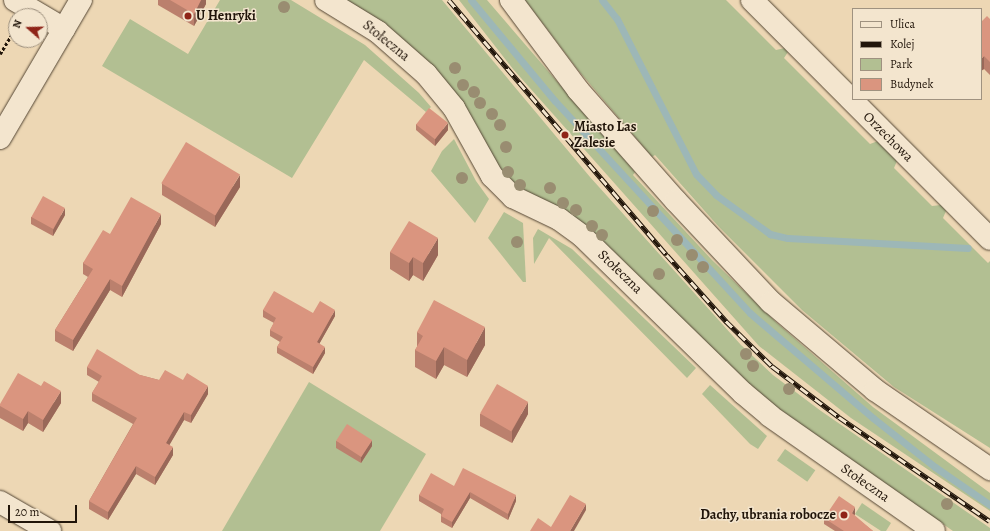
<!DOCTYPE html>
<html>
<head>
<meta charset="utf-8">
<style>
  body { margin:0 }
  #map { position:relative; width:990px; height:531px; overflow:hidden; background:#edd7b4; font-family:Alegreya,serif }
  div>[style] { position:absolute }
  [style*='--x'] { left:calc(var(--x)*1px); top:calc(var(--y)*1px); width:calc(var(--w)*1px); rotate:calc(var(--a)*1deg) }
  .green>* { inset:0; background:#b2bf92; transform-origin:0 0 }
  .stream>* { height:7px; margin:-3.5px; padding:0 3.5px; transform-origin:3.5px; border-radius:3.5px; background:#9db7b7 }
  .path>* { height:2.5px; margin-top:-1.25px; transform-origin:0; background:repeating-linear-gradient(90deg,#21150a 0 3px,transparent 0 5px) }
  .roads { filter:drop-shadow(0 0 1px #544634) drop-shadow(0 0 1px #544634) }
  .minor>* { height:22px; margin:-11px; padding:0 11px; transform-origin:11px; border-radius:11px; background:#f3e5ce }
  .tertiary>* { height:22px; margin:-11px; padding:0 11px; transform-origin:11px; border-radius:11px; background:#f3e5ce }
  .rail>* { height:4.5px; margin-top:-2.25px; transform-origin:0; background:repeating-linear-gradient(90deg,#f3e5ce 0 9px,#21150a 0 18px); box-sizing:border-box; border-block:1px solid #21150a }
  .trees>* { width:12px; height:12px; margin:-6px; border-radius:50%; background:#998d71 }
  .wall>* { inset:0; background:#bb806d }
  .shaded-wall>* { inset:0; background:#996859 }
  .building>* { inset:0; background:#da957f; transform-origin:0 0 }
  .dots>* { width:11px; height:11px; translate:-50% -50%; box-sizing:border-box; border:2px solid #f3e5ce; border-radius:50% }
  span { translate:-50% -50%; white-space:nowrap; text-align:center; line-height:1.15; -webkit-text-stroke:3px #f3e5ce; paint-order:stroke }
  .poi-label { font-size:14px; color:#21150a; font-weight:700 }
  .left { translate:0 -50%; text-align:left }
  .right { translate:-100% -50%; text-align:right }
  .street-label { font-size:14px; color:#21150a }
  .legend { position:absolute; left:852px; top:8px; width:130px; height:92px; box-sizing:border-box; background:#f3e5ce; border:1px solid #9f9280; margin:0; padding:5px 7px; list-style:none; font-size:12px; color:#21150a }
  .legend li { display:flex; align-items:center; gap:8px; height:20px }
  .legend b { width:20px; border:1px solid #9f9280 }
  .north { position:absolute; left:8px; top:8px; width:40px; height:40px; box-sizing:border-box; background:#f3e5ce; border:1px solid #9f9280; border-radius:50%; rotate:290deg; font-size:11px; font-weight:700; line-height:16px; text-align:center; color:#21150a }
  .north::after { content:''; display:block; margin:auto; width:14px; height:18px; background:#8f2418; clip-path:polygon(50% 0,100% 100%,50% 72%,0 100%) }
  .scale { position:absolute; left:8px; top:505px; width:69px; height:18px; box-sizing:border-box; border:2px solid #21150a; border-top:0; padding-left:5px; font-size:12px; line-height:14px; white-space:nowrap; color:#21150a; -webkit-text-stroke:3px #f3e5ce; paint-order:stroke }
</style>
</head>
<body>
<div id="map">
  <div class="green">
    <i style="clip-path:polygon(220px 0,291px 0,365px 45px,419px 93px,431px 107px,426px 112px,364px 60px,292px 178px,102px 66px,130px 19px,188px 54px)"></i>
    <i style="clip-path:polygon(347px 0,442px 0,590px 177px,741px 345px,773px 375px,821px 411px,990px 528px,990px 531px,953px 531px,774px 406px,504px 176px,465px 105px,446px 82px,378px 20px)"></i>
    <i style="clip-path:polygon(459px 0,487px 0,635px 172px,633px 175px,712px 260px,777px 323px,873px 407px,990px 493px,990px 511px,851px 418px,759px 346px,513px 69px)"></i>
    <i style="clip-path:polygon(525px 0,726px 0,776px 50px,785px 48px,788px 52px,784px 58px,870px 144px,878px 141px,897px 161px,894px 168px,932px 206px,941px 205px,946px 211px,943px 218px,988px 263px,990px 261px,990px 448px,894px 387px,802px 310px,719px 227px,655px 155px,652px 157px,578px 70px)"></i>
    <i style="clip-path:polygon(454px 139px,476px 181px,489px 199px,475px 223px,431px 171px,442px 151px)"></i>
    <i style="clip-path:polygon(504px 212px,523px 223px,526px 282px,523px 282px,488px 238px)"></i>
    <i style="clip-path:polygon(538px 229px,572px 249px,696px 368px,687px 378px,549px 238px,534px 264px,533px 238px)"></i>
    <i style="clip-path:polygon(309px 382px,426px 454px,380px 531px,222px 531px)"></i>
    <i style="clip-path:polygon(710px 385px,767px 436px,758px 449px,750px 444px,702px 394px)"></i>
    <i style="left:785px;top:449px;width:37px;height:14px;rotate:35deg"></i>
    <i style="clip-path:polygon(862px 503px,891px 523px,886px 531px,881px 531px,855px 514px)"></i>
  </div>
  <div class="stream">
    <i style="--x:471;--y:0;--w:131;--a:50.3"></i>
    <i style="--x:555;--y:101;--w:288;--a:47.4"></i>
    <i style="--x:750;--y:313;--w:162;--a:40.5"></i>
    <i style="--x:873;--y:418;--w:79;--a:38.3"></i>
    <i style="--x:935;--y:467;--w:67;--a:34.6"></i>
    <i style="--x:602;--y:0;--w:24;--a:52"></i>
    <i style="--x:617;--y:19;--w:174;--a:63"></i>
    <i style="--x:696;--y:174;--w:29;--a:46"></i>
    <i style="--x:716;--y:195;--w:67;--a:35.8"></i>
    <i style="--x:770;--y:234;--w:18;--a:13"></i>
    <i style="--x:788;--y:238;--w:180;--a:3.2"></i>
  </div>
  <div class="path">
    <i style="--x:0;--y:54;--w:31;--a:-59"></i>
  </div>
  <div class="roads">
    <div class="minor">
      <i style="--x:15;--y:0;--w:57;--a:30.6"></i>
      <i style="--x:326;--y:0;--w:61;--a:31.6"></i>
      <i style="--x:378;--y:32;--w:64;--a:41.2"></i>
      <i style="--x:426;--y:74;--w:44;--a:50.5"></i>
      <i style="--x:454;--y:108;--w:78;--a:60.8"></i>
      <i style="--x:492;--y:176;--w:30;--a:45"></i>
      <i style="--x:513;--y:197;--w:51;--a:25.6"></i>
      <i style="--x:559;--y:219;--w:29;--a:36"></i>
      <i style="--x:582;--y:236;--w:225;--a:44.3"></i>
      <i style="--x:743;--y:393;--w:35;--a:40"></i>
      <i style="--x:770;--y:416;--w:200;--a:35"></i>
      <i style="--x:752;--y:0;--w:337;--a:45.1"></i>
      <i style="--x:0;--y:138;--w:160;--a:-59.6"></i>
      <i style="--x:0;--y:502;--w:58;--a:30.1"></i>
    </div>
    <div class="tertiary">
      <i style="--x:511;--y:0;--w:112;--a:53.3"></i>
      <i style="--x:578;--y:90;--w:148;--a:48.6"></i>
      <i style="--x:676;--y:201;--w:139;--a:46.8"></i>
      <i style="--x:771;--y:302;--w:136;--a:40.2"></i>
      <i style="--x:875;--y:390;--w:140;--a:34.5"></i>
    </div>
  </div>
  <div class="rail">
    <i style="--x:449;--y:0;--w:335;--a:49.5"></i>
    <i style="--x:667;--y:255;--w:89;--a:48.2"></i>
    <i style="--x:726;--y:321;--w:64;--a:44.4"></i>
    <i style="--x:772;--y:366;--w:84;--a:37.3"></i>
    <i style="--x:839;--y:417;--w:183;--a:34.6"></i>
  </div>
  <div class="trees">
    <i style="left:284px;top:7px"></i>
    <i style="left:455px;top:68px"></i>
    <i style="left:463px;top:85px"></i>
    <i style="left:474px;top:92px"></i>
    <i style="left:480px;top:103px"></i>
    <i style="left:492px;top:114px"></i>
    <i style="left:500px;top:125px"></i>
    <i style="left:506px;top:147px"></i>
    <i style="left:508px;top:172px"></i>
    <i style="left:462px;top:178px"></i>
    <i style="left:520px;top:185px"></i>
    <i style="left:550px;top:188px"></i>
    <i style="left:563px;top:203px"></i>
    <i style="left:576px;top:210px"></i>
    <i style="left:653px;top:211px"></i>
    <i style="left:592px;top:226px"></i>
    <i style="left:602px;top:235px"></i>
    <i style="left:677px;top:240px"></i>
    <i style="left:517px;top:242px"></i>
    <i style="left:692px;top:255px"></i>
    <i style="left:703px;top:267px"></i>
    <i style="left:659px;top:274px"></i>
    <i style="left:746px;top:354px"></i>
    <i style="left:753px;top:366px"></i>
    <i style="left:789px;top:389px"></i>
    <i style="left:947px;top:504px"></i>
  </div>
  <div class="wall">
    <i style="clip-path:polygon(158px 0,206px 0,206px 4px,194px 26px,158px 5px)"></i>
    <i style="clip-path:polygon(990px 19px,990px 75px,984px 69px,981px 71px)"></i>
    <i style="clip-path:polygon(416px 124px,448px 130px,435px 146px,416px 130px)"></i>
    <i style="clip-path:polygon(162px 183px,240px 187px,215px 227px,162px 195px)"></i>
    <i style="clip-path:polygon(65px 215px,53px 236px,31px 224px,31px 217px)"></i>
    <i style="clip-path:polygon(161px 224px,122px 297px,110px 290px,73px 351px,55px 341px,55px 330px,88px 277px,83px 274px,83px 263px,110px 234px)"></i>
    <i style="clip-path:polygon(390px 252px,438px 255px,423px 281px,413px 275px,409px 281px,390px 269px)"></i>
    <i style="clip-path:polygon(263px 310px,313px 313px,335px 316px,319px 344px,325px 353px,313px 374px,277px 353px,277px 347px,280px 342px,270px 336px,270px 330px,274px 323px,263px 317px)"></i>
    <i style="clip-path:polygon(417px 332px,485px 345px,467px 377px,444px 365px,436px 379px,415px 367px,415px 350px,417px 347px)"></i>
    <i style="clip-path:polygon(87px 367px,140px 375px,159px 380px,183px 380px,208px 394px,191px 423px,184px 420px,169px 445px,173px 455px,155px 485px,136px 474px,108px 520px,89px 509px,89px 501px,133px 424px,92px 401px,92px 393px,99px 382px,87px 375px)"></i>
    <i style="clip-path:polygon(61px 403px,43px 432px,28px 423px,23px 431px,0 418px,0 404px)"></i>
    <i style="clip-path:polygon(480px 414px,528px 414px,512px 443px,480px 426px)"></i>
    <i style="clip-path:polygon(336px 441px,372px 446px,361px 463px,336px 448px)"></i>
    <i style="clip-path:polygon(454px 486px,516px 501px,508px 520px,470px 498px,452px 528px,441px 522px,441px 514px,419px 501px,419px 495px)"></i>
    <i style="clip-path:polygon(855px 514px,854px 516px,873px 531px,835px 531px,824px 524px,824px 518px)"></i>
  </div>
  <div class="shaded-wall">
    <i style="clip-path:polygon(201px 0,206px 0,206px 4px,194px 26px,194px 14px)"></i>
    <i style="clip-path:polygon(984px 56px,984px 69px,981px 71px,981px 59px)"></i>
    <i style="clip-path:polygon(448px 123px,448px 130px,435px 146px,435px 139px)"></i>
    <i style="clip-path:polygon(240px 175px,240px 187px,215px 227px,215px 215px)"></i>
    <i style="clip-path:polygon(65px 208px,65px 215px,53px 236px,53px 230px)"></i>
    <i style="clip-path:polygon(161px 214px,161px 224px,122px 297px,122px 286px)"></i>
    <i style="clip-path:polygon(438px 238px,438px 255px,423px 281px,423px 263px)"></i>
    <i style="clip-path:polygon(413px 257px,413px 275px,409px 281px,409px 263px)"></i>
    <i style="clip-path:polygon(110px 279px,110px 290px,73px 351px,73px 340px)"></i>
    <i style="clip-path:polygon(335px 310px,335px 316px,317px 348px,317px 342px)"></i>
    <i style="clip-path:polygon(485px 327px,485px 345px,467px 377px,467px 360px)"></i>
    <i style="clip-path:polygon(325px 347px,325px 353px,313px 374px,313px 367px)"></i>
    <i style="clip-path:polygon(444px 347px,444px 365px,436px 379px,436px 361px)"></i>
    <i style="clip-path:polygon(208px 386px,208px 394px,191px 423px,191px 415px)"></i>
    <i style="clip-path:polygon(61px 391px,61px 403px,43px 432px,43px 420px)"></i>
    <i style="clip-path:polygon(528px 402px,528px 414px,512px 443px,512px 431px)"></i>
    <i style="clip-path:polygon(28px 411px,28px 423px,23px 431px,23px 419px)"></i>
    <i style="clip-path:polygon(184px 412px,184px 420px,166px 451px,166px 443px)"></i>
    <i style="clip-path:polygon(372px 440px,372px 446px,361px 463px,361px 457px)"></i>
    <i style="clip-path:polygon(173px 447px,173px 455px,155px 485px,155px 477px)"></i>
    <i style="clip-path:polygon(136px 466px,136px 474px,108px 520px,108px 512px)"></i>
    <i style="clip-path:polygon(470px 492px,470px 498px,452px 528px,452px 522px)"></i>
    <i style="clip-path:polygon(516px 495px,516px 501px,508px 520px,508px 514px)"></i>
    <i style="clip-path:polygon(586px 504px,586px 510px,574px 531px,570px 531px)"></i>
    <i style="clip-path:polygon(855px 507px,855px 514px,852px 520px,852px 513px)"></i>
  </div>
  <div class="building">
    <i style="clip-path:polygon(170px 0,201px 0,194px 14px)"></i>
    <i style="clip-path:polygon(987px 16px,990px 19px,990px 62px,984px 56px,981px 59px,981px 22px)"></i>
    <i style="left:429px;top:108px;width:24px;height:21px;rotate:38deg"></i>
    <i style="left:186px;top:142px;width:63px;height:48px;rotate:31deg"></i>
    <i style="left:43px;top:196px;width:25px;height:24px;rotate:29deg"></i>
    <i style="clip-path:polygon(131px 197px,161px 214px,122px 286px,110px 279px,73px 340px,55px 330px,93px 269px,83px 263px,103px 230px,110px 234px)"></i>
    <i style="clip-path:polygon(409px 221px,438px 238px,423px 263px,413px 257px,409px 263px,390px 252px)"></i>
    <i style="clip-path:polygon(274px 291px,313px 313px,320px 301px,335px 310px,317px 342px,325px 347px,313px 367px,277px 347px,283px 337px,270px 330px,276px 318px,263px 310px)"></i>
    <i style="clip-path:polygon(434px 300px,485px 327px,467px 360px,444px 347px,436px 361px,415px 350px,423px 336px,417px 332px)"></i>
    <i style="clip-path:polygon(97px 349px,140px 375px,159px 380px,165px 370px,183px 380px,187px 373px,208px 386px,191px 415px,184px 412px,175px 427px,166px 443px,173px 447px,155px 477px,136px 466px,108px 512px,89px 501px,137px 418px,92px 393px,102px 376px,87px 367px)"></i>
    <i style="clip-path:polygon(18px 373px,41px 386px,44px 381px,61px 391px,43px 420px,28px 411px,23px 419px,0 406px,0 404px)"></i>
    <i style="left:497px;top:384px;width:36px;height:34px;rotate:30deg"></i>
    <i style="left:347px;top:424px;width:30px;height:20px;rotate:33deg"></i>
    <i style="clip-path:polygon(463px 468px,516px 495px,508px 514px,470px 492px,452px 522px,441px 516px,444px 509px,419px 495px,431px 473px,454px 486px)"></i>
    <i style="clip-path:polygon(570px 495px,586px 504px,570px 531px,530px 531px,538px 518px,551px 527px)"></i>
    <i style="clip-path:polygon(839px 496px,855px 507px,852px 513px,873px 531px,844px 531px,824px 518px)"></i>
  </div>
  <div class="dots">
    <i style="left:188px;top:16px;background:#8f2418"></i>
    <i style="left:565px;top:135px;background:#8f2418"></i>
    <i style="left:844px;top:515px;background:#8f2418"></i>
  </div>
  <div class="poi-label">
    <span class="left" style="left:196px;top:16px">U Henryki</span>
    <span class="left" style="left:574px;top:135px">Miasto Las<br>Zalesie</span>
    <span class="right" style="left:836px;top:515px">Dachy, ubrania robocze</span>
  </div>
  <div class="street-label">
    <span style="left:386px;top:41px;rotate:39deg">Stołeczna</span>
    <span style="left:888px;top:137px;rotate:45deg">Orzechowa</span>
    <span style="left:620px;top:272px;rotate:44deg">Stołeczna</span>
    <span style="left:865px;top:483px;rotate:35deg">Stołeczna</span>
  </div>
  <ul class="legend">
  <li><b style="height:5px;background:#f3e5ce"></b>Ulica</li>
  <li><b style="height:5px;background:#21150a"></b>Kolej</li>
  <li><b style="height:11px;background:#b2bf92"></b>Park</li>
  <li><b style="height:11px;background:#da957f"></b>Budynek</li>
  </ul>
  <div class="north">N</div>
  <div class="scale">20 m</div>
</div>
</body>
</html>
